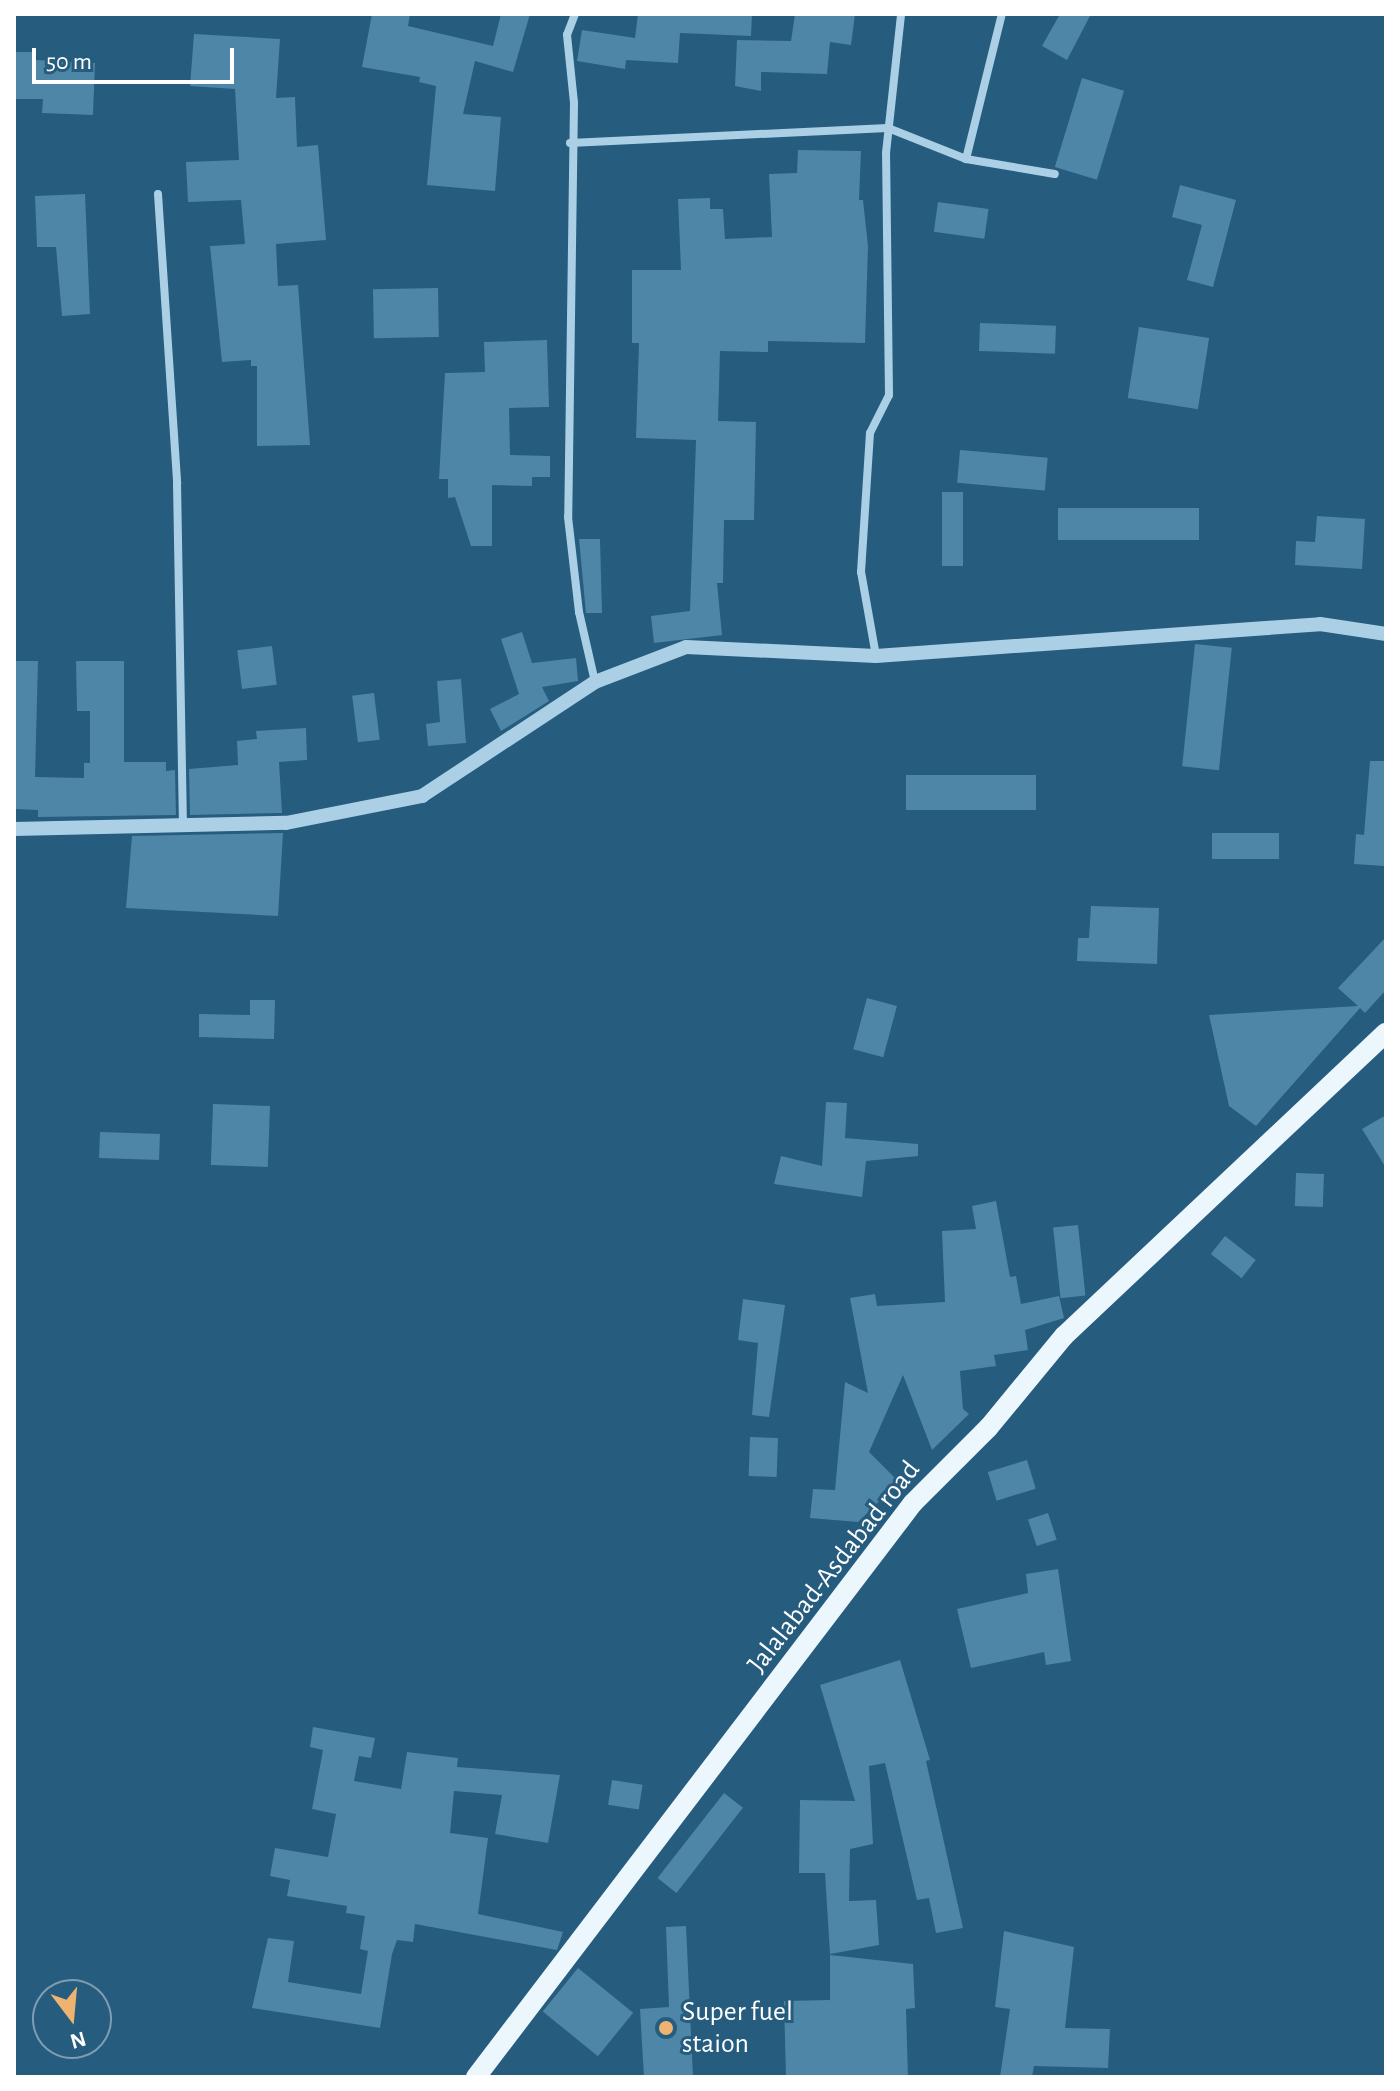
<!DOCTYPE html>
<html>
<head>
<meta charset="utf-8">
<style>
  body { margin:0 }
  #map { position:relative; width:1400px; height:2091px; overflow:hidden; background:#265c7e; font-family:"Alegreya Sans",sans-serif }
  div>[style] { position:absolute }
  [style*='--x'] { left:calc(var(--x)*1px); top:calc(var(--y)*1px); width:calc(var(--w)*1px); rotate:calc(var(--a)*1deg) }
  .building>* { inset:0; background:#4e86a7; transform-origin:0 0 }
  .minor>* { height:8px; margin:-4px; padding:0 4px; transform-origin:4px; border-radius:4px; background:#abd0e5 }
  .tertiary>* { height:14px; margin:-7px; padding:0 7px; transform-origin:7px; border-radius:7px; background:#abd0e5 }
  .primary>* { height:20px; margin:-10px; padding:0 10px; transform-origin:10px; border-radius:10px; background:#ecf6fd }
  .dots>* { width:22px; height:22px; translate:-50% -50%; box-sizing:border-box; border:4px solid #265c7e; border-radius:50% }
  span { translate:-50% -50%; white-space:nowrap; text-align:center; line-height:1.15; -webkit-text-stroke:6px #265c7e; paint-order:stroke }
  .street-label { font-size:28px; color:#fff }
  .poi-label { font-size:28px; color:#fff }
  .left { translate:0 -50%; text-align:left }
  .frame { position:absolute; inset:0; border:16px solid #fff; pointer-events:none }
  .north { position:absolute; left:32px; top:1979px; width:80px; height:80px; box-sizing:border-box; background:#265c7e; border:2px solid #7d9db2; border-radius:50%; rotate:164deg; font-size:22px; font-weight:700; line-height:32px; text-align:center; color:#fff }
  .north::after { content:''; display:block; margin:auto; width:28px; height:36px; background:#eeb370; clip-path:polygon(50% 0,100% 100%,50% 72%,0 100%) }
  .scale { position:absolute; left:32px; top:48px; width:202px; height:36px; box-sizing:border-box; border:4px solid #fff; border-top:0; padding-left:10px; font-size:24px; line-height:28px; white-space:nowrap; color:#fff; -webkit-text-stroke:6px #265c7e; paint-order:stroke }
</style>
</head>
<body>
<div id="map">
  <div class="building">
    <i style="clip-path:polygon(372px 14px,410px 14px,408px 26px,493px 46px,501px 14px,530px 14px,513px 72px,475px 61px,463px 114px,501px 117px,495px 191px,427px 185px,436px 86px,419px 82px,420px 77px,362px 67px)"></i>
    <i style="clip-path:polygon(638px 14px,752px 14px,751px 36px,680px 33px,678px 63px,626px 60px,625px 69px,577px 61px,582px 30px,635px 38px)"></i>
    <i style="clip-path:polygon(795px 14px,855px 14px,851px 45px,830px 42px,827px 74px,761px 72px,761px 91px,735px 86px,737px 40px,791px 41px)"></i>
    <i style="clip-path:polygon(1060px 14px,1091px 14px,1067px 60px,1042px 46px)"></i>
    <i style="clip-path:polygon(194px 34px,280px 39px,276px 98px,295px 97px,297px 147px,318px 145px,326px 240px,276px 244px,278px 286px,298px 285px,310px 445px,257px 446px,257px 366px,251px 366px,251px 360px,222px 362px,210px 246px,245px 244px,241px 200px,188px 202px,186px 162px,239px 160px,235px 89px,190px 86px)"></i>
    <i style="clip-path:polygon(14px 52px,36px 52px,36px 60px,95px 63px,93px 115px,42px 113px,43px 99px,14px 99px)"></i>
    <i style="left:1082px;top:78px;width:44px;height:93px;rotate:17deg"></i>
    <i style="clip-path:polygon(798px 150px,861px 151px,859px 200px,863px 200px,868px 246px,865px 343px,768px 341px,768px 352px,720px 351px,718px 421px,756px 422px,754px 520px,724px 520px,723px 583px,717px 583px,722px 635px,654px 643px,651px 616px,690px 611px,696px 440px,636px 438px,639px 343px,632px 343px,632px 270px,681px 270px,678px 199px,710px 198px,710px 209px,723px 209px,725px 239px,772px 237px,769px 174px,797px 173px)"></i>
    <i style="clip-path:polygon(1180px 185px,1236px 200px,1213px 287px,1187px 280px,1202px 225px,1172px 217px)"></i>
    <i style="clip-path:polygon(85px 194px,90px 314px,62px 316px,56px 247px,37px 247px,35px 196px)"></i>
    <i style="left:938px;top:202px;width:51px;height:30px;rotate:8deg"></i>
    <i style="left:438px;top:288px;width:49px;height:65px;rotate:89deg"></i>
    <i style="left:980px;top:323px;width:76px;height:28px;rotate:2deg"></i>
    <i style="left:1139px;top:327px;width:71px;height:72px;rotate:9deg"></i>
    <i style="clip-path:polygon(547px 340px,549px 407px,509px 408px,510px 455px,550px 456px,550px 477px,532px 477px,532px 486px,492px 485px,492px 546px,471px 546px,455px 497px,448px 498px,448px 479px,439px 479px,445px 373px,485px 372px,484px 342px)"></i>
    <i style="left:960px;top:450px;width:88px;height:33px;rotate:5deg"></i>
    <i style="left:942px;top:492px;width:21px;height:74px"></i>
    <i style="left:1058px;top:508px;width:141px;height:32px"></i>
    <i style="clip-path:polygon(1317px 516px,1365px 519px,1362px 569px,1295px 565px,1296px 541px,1315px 542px)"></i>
    <i style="clip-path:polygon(579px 539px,600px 539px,602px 613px,586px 613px)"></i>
    <i style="clip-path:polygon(522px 632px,532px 663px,576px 658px,578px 681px,542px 687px,549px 701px,501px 731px,490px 709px,519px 694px,501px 639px)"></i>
    <i style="left:1195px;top:644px;width:37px;height:123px;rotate:6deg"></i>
    <i style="left:272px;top:646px;width:39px;height:35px;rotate:83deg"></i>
    <i style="clip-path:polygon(14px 661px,38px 661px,35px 777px,84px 778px,84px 763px,90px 763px,90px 711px,77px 711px,76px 661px,124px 661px,124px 762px,166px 762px,166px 771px,175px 770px,176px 815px,38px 817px,38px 810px,14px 809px)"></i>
    <i style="clip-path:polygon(461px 679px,466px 743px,428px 746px,426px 724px,440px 722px,437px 681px)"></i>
    <i style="left:374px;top:693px;width:47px;height:22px;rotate:83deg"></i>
    <i style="clip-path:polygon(306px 728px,307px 760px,279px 762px,282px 813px,190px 815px,189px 769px,238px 765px,237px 741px,257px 739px,256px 731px)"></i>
    <i style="clip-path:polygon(1370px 761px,1386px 761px,1384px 866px,1354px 864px,1356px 834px,1364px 835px)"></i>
    <i style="left:1036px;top:775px;width:35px;height:130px;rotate:90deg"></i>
    <i style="clip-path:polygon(283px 833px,278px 916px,126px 908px,132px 836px)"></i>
    <i style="left:1212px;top:833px;width:67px;height:26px"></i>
    <i style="clip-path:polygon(1091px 906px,1159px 908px,1157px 964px,1077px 961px,1078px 938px,1089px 938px)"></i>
    <i style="clip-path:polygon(1386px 937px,1386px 990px,1365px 1013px,1360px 1008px,1256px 1126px,1229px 1106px,1209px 1015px,1358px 1006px,1338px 988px)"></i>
    <i style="left:867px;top:998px;width:31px;height:53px;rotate:15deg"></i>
    <i style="clip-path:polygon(250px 1000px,275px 1000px,274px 1039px,199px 1037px,199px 1014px,250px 1015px)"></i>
    <i style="clip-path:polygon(826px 1102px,847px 1103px,845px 1138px,918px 1144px,918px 1156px,866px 1161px,862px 1197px,774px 1184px,781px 1156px,822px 1166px)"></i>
    <i style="left:213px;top:1104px;width:57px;height:61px;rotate:2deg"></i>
    <i style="clip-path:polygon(1386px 1115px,1386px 1168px,1362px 1129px)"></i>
    <i style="left:100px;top:1132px;width:60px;height:26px;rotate:2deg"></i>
    <i style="left:1296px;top:1173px;width:28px;height:33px;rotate:2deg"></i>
    <i style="clip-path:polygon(996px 1201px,1010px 1277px,1016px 1276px,1021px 1304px,1059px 1296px,1064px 1318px,1025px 1330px,1028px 1350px,994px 1355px,996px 1366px,960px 1371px,963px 1409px,969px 1414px,932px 1450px,903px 1375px,869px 1452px,899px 1482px,858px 1522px,810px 1518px,813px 1489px,835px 1490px,845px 1382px,868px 1393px,850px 1298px,875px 1294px,877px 1306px,945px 1302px,942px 1231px,976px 1229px,972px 1206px)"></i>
    <i style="left:1078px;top:1225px;width:71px;height:25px;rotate:84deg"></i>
    <i style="left:1225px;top:1236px;width:39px;height:23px;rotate:38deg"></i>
    <i style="clip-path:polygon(743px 1299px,785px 1305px,769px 1417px,752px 1415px,758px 1343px,738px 1340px)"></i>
    <i style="left:750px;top:1437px;width:28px;height:39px;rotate:2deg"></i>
    <i style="left:1027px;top:1460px;width:30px;height:41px;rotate:73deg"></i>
    <i style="left:1048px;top:1513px;width:28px;height:21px;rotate:72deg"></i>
    <i style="clip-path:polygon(1058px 1569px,1071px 1661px,1046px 1665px,1044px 1652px,971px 1668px,957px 1609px,1028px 1593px,1026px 1574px)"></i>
    <i style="clip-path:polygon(900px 1660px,930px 1760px,926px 1761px,963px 1928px,936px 1933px,929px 1898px,917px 1900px,885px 1763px,869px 1766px,873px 1844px,850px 1849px,849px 1901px,876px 1900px,879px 1945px,830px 1954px,825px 1873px,799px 1873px,800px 1800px,855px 1801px,820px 1685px)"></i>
    <i style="clip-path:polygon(313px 1727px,375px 1738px,371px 1758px,359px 1756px,354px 1781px,401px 1789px,407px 1752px,458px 1758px,457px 1767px,560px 1775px,548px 1843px,495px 1834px,502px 1795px,454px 1791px,450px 1833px,488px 1838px,478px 1914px,563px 1932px,557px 1950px,415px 1924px,413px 1942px,397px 1940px,392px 1954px,380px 2028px,252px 2008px,268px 1938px,294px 1941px,288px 1982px,361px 1994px,368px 1951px,360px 1949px,365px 1916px,346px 1913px,347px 1906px,287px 1896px,290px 1880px,270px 1876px,275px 1848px,328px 1857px,336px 1814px,312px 1809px,323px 1750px,310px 1747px)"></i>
    <i style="left:612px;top:1780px;width:31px;height:25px;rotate:9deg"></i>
    <i style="left:724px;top:1793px;width:24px;height:108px;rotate:38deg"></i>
    <i style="clip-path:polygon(686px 1926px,693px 2077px,644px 2077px,640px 2009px,669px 2007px,666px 1927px)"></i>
    <i style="clip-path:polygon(1004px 1931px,1074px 1947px,1065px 2028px,1110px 2029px,1108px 2068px,1034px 2066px,1032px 2077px,1000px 2077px,1010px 2009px,995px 2007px)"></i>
    <i style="clip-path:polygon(830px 1955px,913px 1964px,915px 2008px,906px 2009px,908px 2077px,786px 2077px,784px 2001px,830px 2000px)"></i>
    <i style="left:578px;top:1968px;width:71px;height:56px;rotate:39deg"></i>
  </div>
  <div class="minor">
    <i style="--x:575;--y:14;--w:22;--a:111"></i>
    <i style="--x:567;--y:35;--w:68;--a:84.1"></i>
    <i style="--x:574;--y:103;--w:414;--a:90.8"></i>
    <i style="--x:568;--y:517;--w:96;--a:83.4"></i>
    <i style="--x:579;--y:612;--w:72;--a:77.1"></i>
    <i style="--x:570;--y:143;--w:318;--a:-2.7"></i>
    <i style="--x:888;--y:128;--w:84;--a:21.7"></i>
    <i style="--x:966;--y:159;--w:90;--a:9.6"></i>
    <i style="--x:966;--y:159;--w:149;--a:-76.1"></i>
    <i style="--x:158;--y:194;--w:290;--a:86.2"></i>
    <i style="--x:177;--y:483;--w:343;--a:89"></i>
    <i style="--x:876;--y:656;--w:85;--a:-100.1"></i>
    <i style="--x:861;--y:572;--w:139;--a:-86.3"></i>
    <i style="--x:870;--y:433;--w:42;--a:-63.4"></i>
    <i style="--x:889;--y:395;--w:242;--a:-90.7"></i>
    <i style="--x:886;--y:153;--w:140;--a:-83.8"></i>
  </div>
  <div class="tertiary">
    <i style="--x:14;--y:829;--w:272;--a:-1.3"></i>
    <i style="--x:286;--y:823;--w:139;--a:-11.2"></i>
    <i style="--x:422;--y:796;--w:207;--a:-33.4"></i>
    <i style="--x:595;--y:682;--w:97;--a:-21"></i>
    <i style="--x:686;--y:647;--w:190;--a:2.7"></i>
    <i style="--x:876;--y:656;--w:445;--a:-4.1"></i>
    <i style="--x:1320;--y:624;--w:67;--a:8.6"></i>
  </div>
  <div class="primary">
    <i style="--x:476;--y:2077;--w:721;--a:-52.72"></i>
    <i style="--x:913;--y:1503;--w:107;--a:-45"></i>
    <i style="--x:989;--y:1427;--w:118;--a:-50.5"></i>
    <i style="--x:1064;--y:1336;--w:442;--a:-43.3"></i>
  </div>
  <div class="dots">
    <i style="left:666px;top:2028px;background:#eeb370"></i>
  </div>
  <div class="street-label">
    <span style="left:834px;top:1567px;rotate:-52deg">Jalalabad-Asdabad road</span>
  </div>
  <div class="poi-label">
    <span class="left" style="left:682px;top:2028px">Super fuel<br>staion</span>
  </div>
  <div class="frame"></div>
  <div class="north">N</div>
  <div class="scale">50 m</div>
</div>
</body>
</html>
